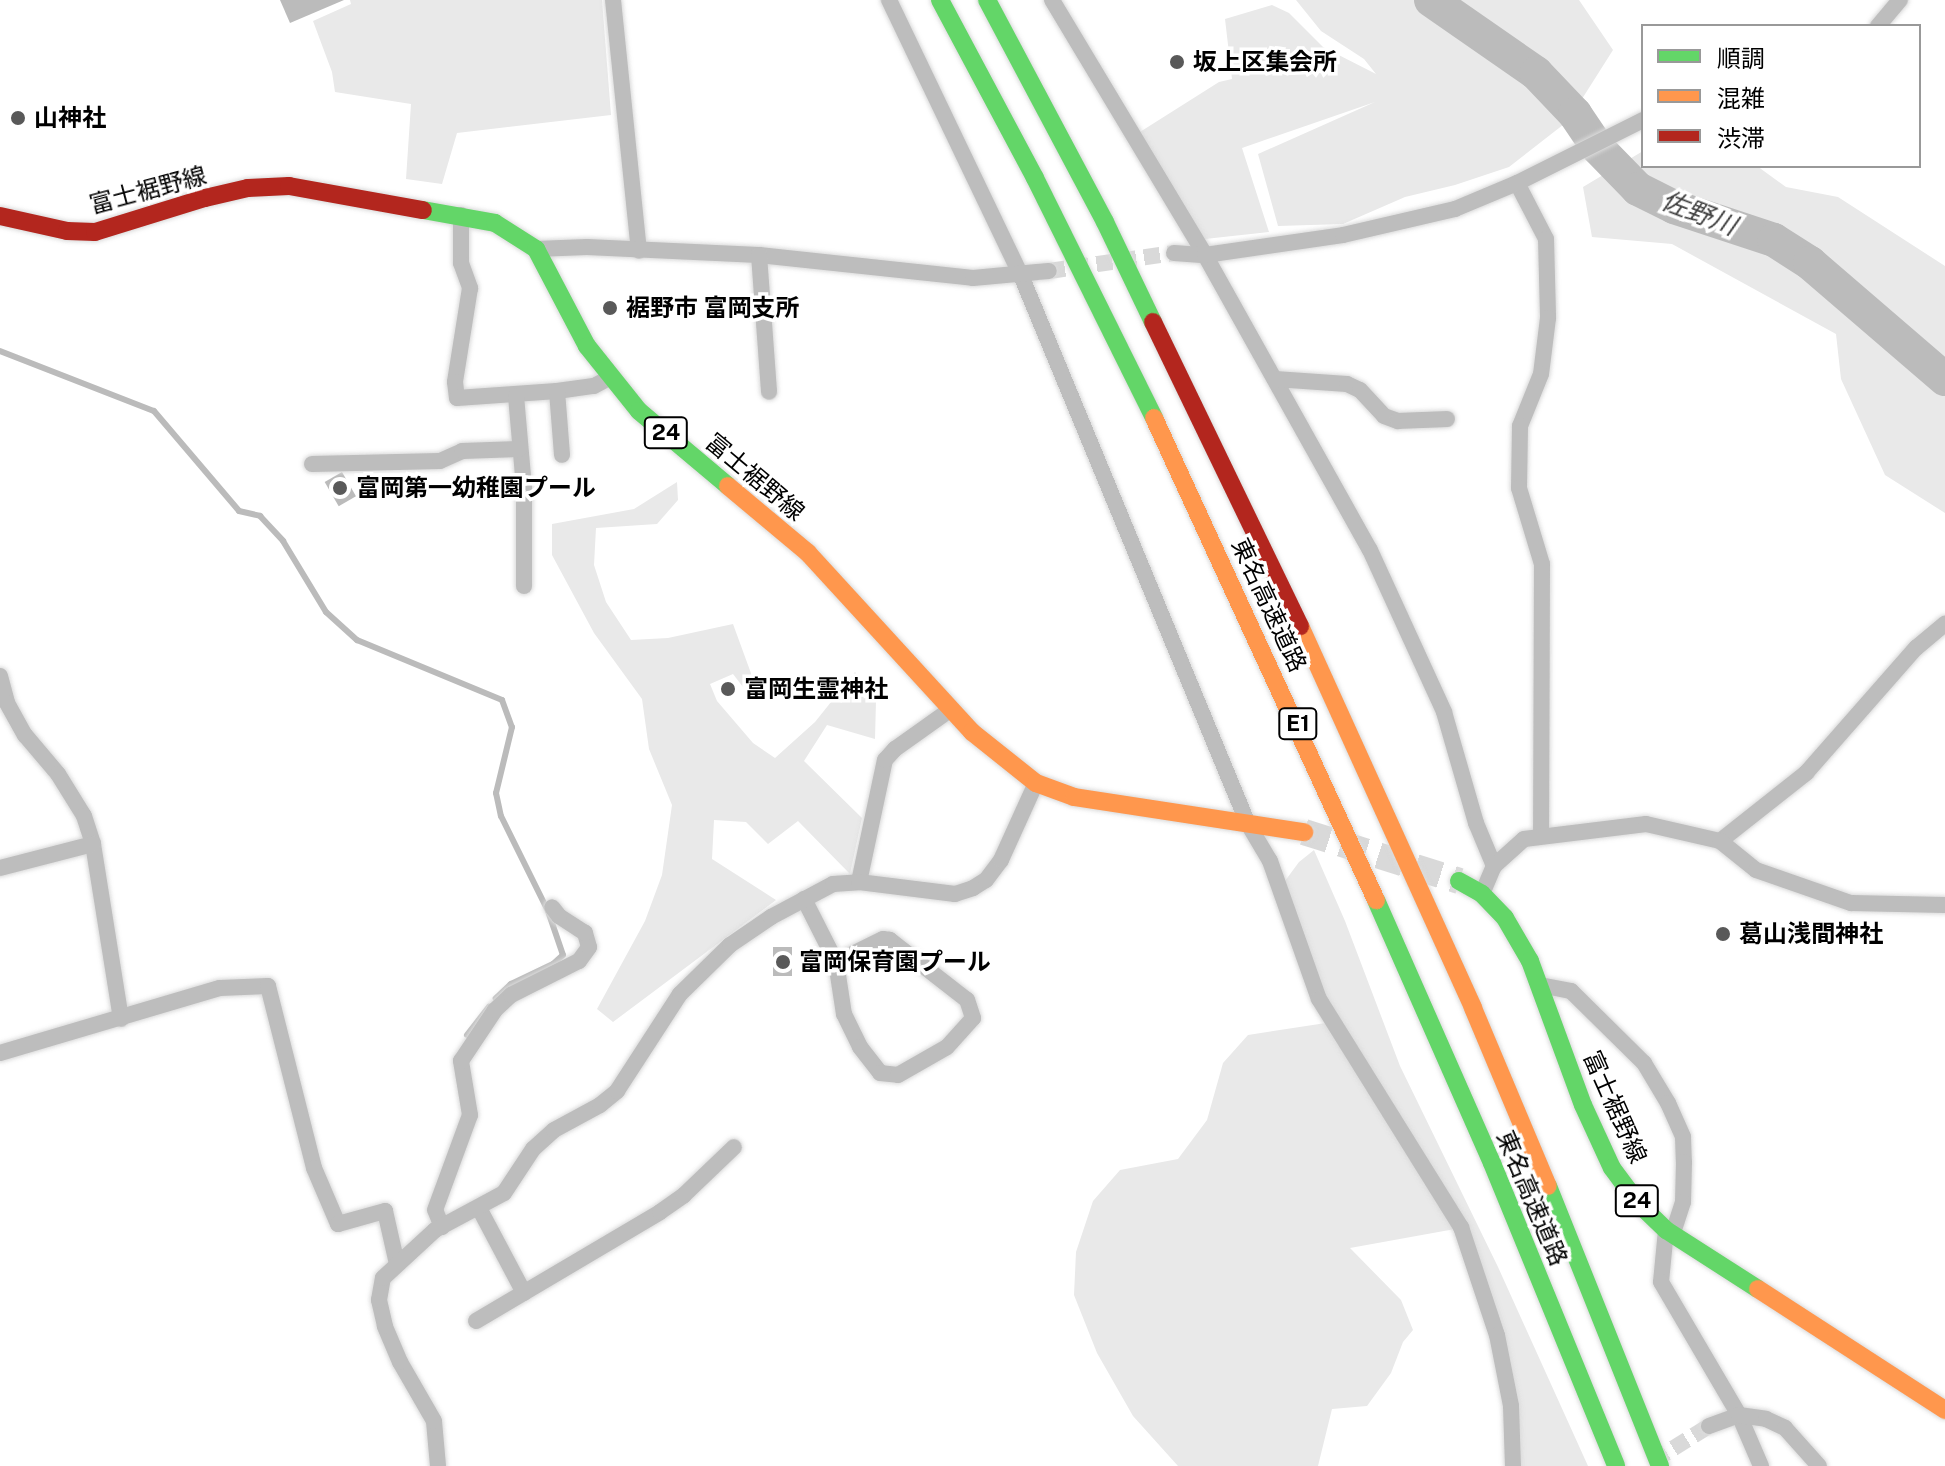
<!DOCTYPE html>
<html>
<head>
<meta charset="utf-8">
<style>
  body { margin:0 }
  #map { position:relative; width:1945px; height:1466px; overflow:hidden; background:#fff; font-family:"Public Sans","Noto Sans JP",sans-serif }
  div>[style] { position:absolute }
  [style*='--x'] { left:calc(var(--x)*1px); top:calc(var(--y)*1px); width:calc(var(--w)*1px); rotate:calc(var(--a)*1deg) }
  .green>* { inset:0; background:#e9e9e9 }
  .water>* { inset:0; background:#bbb; transform-origin:0 0 }
  .stream>* { height:6px; margin:-3px; padding:0 3px; transform-origin:3px; border-radius:3px; background:#bbb }
  .river>* { height:34px; margin:-17px; padding:0 17px; transform-origin:17px; border-radius:17px; background:#bbb }
  .street-tunnel>* { height:16px; margin-top:-8px; transform-origin:0; background:repeating-linear-gradient(90deg,#d9d9d9 0 16px,transparent 0 24px) }
  .primary-tunnel>* { height:26px; margin-top:-13px; transform-origin:0; background:repeating-linear-gradient(90deg,#d9d9d9 0 26px,transparent 0 39px) }
  .roads { filter:drop-shadow(0 0 2px #dbdbdb) drop-shadow(0 0 2px #dbdbdb) }
  .street>* { height:16px; margin:-8px; padding:0 8px; transform-origin:8px; border-radius:8px; background:#bdbdbd }
  .fast>* { height:18px; margin:-9px; padding:0 9px; transform-origin:9px; border-radius:9px; background:#63d668 }
  .slow>* { height:18px; margin:-9px; padding:0 9px; transform-origin:9px; border-radius:9px; background:#ff974d }
  .jam>* { height:18px; margin:-9px; padding:0 9px; transform-origin:9px; border-radius:9px; background:#b3261e }
  .dots>* { width:22px; height:22px; translate:-50% -50%; box-sizing:border-box; border:4px solid #fff; border-radius:50% }
  span { translate:-50% -50%; white-space:nowrap; text-align:center; line-height:1.15; -webkit-text-stroke:7px #fff; paint-order:stroke }
  .shield-label span { padding:2px 6px; background:#fff; border:2px solid; border-radius:6px; -webkit-text-stroke-width:0 }
  .shield-label { font-size:22px; color:#000; font-weight:700 }
  .poi-label { font-size:24px; color:#000; font-weight:700 }
  .left { translate:0 -50%; text-align:left }
  .street-label { font-size:24px; color:#000 }
  .water-label { font-size:26px; color:#3f3f3f; font-style:italic }
  .legend { position:absolute; left:1641px; top:24px; width:280px; height:144px; box-sizing:border-box; background:#fff; border:2px solid #999; margin:0; padding:10px 14px; list-style:none; font-size:24px; color:#000 }
  .legend li { display:flex; align-items:center; gap:16px; height:40px }
  .legend b { width:40px; border:2px solid #999 }
</style>
</head>
<body>
<div id="map">
  <div class="green">
    <i style="clip-path:polygon(350px 0,602px 0,611px 115px,457px 133px,442px 184px,406px 179px,411px 104px,335px 92px,332px 72px,313px 21px,351px 4px)"></i>
    <i style="clip-path:polygon(1296px 0,1579px 0,1613px 50px,1568px 121px,1509px 167px,1455px 185px,1405px 197px,1343px 224px,1278px 226px,1258px 154px,1375px 102px,1242px 148px,1269px 232px,1205px 239px,1132px 137px,1219px 82px,1232px 79px,1225px 19px,1272px 5px,1289px 13px,1323px 47px,1376px 74px,1364px 59px,1321px 31px)"></i>
    <i style="clip-path:polygon(1643px 151px,1643px 166px,1757px 166px,1786px 187px,1838px 197px,1945px 266px,1945px 513px,1885px 475px,1841px 379px,1836px 334px,1672px 244px,1592px 237px,1583px 187px)"></i>
    <i style="clip-path:polygon(677px 482px,678px 500px,657px 524px,596px 528px,594px 565px,606px 602px,631px 640px,668px 638px,733px 624px,752px 676px,743px 687px,733px 674px,710px 684px,717px 701px,753px 743px,775px 758px,815px 722px,855px 672px,876px 701px,875px 739px,827px 725px,804px 761px,862px 818px,850px 874px,798px 821px,768px 844px,746px 822px,714px 820px,712px 859px,776px 900px,613px 1022px,597px 1009px,645px 921px,662px 875px,672px 805px,649px 749px,642px 699px,594px 633px,552px 555px,552px 524px,634px 509px)"></i>
    <i style="clip-path:polygon(1314px 850px,1345px 921px,1400px 1066px,1498px 1267px,1588px 1466px,1521px 1466px,1466px 1227px,1350px 1248px,1401px 1300px,1413px 1330px,1403px 1342px,1391px 1373px,1367px 1406px,1332px 1409px,1318px 1466px,1178px 1466px,1133px 1416px,1097px 1353px,1074px 1295px,1076px 1252px,1093px 1201px,1120px 1170px,1178px 1159px,1207px 1120px,1223px 1063px,1248px 1035px,1339px 1021px,1323px 990px,1282px 885px,1299px 862px)"></i>
  </div>
  <div class="water">
    <i style="clip-path:polygon(280px 0,344px 0,290px 23px)"></i>
    <i style="left:342px;top:472px;width:28px;height:20px;rotate:60deg"></i>
    <i style="left:792px;top:947px;width:29px;height:19px;rotate:90deg"></i>
  </div>
  <div class="stream">
    <i style="--x:0;--y:351;--w:165;--a:21.3"></i>
    <i style="--x:154;--y:411;--w:131;--a:49.6"></i>
    <i style="--x:239;--y:511;--w:22;--a:13"></i>
    <i style="--x:260;--y:516;--w:34;--a:47"></i>
    <i style="--x:283;--y:541;--w:83;--a:58.8"></i>
    <i style="--x:326;--y:612;--w:42;--a:42.1"></i>
    <i style="--x:357;--y:640;--w:157;--a:22.5"></i>
    <i style="--x:502;--y:700;--w:29;--a:70"></i>
    <i style="--x:512;--y:727;--w:68;--a:103.6"></i>
    <i style="--x:496;--y:793;--w:24;--a:78"></i>
    <i style="--x:501;--y:816;--w:106;--a:63.7"></i>
    <i style="--x:548;--y:911;--w:46;--a:71.2"></i>
    <i style="--x:563;--y:955;--w:13;--a:138"></i>
    <i style="--x:553;--y:964;--w:47;--a:154.5"></i>
    <i style="--x:511;--y:984;--w:21;--a:137"></i>
    <i style="--x:467;--y:1035;--w:36;--a:-52"></i>
  </div>
  <div class="river">
    <i style="--x:1431;--y:0;--w:128;--a:34.8"></i>
    <i style="--x:1536;--y:73;--w:57;--a:46.4"></i>
    <i style="--x:1575;--y:114;--w:41;--a:55.9"></i>
    <i style="--x:1598;--y:148;--w:57;--a:45.7"></i>
    <i style="--x:1638;--y:189;--w:40;--a:26.6"></i>
    <i style="--x:1674;--y:207;--w:105;--a:18.3"></i>
    <i style="--x:1774;--y:240;--w:43;--a:32.6"></i>
    <i style="--x:1810;--y:263;--w:178;--a:40.7"></i>
  </div>
  <div class="street-tunnel">
    <i style="--x:1049;--y:271;--w:126;--a:-8.2"></i>
    <i style="--x:1653;--y:1461;--w:66;--a:-32"></i>
  </div>
  <div class="primary-tunnel">
    <i style="--x:1304;--y:832;--w:163;--a:17.5"></i>
  </div>
  <div class="roads">
    <div class="street">
      <i style="--x:613;--y:0;--w:252;--a:84.1"></i>
      <i style="--x:889;--y:0;--w:303;--a:64.4"></i>
      <i style="--x:1020;--y:273;--w:596;--a:67.52"></i>
      <i style="--x:1248;--y:824;--w:43;--a:59.3"></i>
      <i style="--x:1270;--y:861;--w:146;--a:70.5"></i>
      <i style="--x:1319;--y:999;--w:269;--a:58.1"></i>
      <i style="--x:1461;--y:1227;--w:114;--a:71.6"></i>
      <i style="--x:1497;--y:1335;--w:72;--a:78.8"></i>
      <i style="--x:1511;--y:1406;--w:60;--a:88.1"></i>
      <i style="--x:1052;--y:0;--w:297;--a:59"></i>
      <i style="--x:1205;--y:255;--w:338;--a:60.8"></i>
      <i style="--x:1370;--y:550;--w:178;--a:65.4"></i>
      <i style="--x:1444;--y:712;--w:116;--a:73.9"></i>
      <i style="--x:1476;--y:823;--w:47;--a:67.3"></i>
      <i style="--x:1878;--y:26;--w:34;--a:-50"></i>
      <i style="--x:1517;--y:183;--w:63;--a:62.6"></i>
      <i style="--x:1546;--y:239;--w:79;--a:88.5"></i>
      <i style="--x:1548;--y:318;--w:56;--a:97.1"></i>
      <i style="--x:1541;--y:374;--w:56;--a:112"></i>
      <i style="--x:1520;--y:426;--w:62;--a:90.9"></i>
      <i style="--x:1519;--y:488;--w:79;--a:73.2"></i>
      <i style="--x:1542;--y:564;--w:270;--a:90.2"></i>
      <i style="--x:461;--y:215;--w:48;--a:90"></i>
      <i style="--x:461;--y:263;--w:27;--a:70"></i>
      <i style="--x:470;--y:288;--w:95;--a:99.1"></i>
      <i style="--x:455;--y:382;--w:16;--a:83"></i>
      <i style="--x:457;--y:398;--w:100;--a:-4"></i>
      <i style="--x:557;--y:391;--w:37;--a:-8"></i>
      <i style="--x:594;--y:386;--w:17;--a:-28"></i>
      <i style="--x:536;--y:249;--w:51;--a:-2.2"></i>
      <i style="--x:587;--y:247;--w:172;--a:2.7"></i>
      <i style="--x:759;--y:255;--w:215;--a:6.1"></i>
      <i style="--x:973;--y:278;--w:76;--a:-5.3"></i>
      <i style="--x:1174;--y:253;--w:31;--a:4"></i>
      <i style="--x:1205;--y:255;--w:139;--a:-8.2"></i>
      <i style="--x:1343;--y:235;--w:115;--a:-13.1"></i>
      <i style="--x:1455;--y:209;--w:67;--a:-22.8"></i>
      <i style="--x:1517;--y:183;--w:141;--a:-26.6"></i>
      <i style="--x:759;--y:255;--w:137;--a:85.8"></i>
      <i style="--x:1275;--y:379;--w:72;--a:4"></i>
      <i style="--x:1347;--y:384;--w:14;--a:25"></i>
      <i style="--x:1360;--y:390;--w:35;--a:47"></i>
      <i style="--x:1384;--y:416;--w:15;--a:20"></i>
      <i style="--x:1398;--y:421;--w:49;--a:-2.3"></i>
      <i style="--x:557;--y:391;--w:64;--a:85.5"></i>
      <i style="--x:516;--y:396;--w:92;--a:85"></i>
      <i style="--x:524;--y:488;--w:98;--a:90"></i>
      <i style="--x:312;--y:464;--w:128;--a:-1.3"></i>
      <i style="--x:440;--y:461;--w:24;--a:-24"></i>
      <i style="--x:462;--y:451;--w:57;--a:-2"></i>
      <i style="--x:0;--y:676;--w:28;--a:75"></i>
      <i style="--x:7;--y:703;--w:37;--a:61"></i>
      <i style="--x:25;--y:735;--w:51;--a:49.8"></i>
      <i style="--x:58;--y:774;--w:49;--a:58.2"></i>
      <i style="--x:84;--y:816;--w:29;--a:72"></i>
      <i style="--x:93;--y:844;--w:177;--a:80.9"></i>
      <i style="--x:1720;--y:841;--w:110;--a:-38.3"></i>
      <i style="--x:1806;--y:773;--w:167;--a:-48.7"></i>
      <i style="--x:1916;--y:648;--w:38;--a:-40"></i>
      <i style="--x:0;--y:868;--w:96;--a:-14.5"></i>
      <i style="--x:859;--y:882;--w:125;--a:-78"></i>
      <i style="--x:885;--y:760;--w:15;--a:-48"></i>
      <i style="--x:895;--y:749;--w:69;--a:-35.5"></i>
      <i style="--x:1482;--y:894;--w:30;--a:-67"></i>
      <i style="--x:1494;--y:866;--w:40;--a:-42"></i>
      <i style="--x:1524;--y:839;--w:123;--a:-7"></i>
      <i style="--x:1646;--y:824;--w:76;--a:12.9"></i>
      <i style="--x:1720;--y:841;--w:46;--a:38.9"></i>
      <i style="--x:1756;--y:870;--w:101;--a:19.2"></i>
      <i style="--x:1851;--y:903;--w:94;--a:1.2"></i>
      <i style="--x:804;--y:899;--w:71;--a:63.1"></i>
      <i style="--x:836;--y:962;--w:53;--a:81.3"></i>
      <i style="--x:844;--y:1014;--w:37;--a:64"></i>
      <i style="--x:860;--y:1047;--w:33;--a:52"></i>
      <i style="--x:880;--y:1073;--w:18;--a:6"></i>
      <i style="--x:898;--y:1075;--w:56;--a:-29.7"></i>
      <i style="--x:947;--y:1047;--w:39;--a:-48"></i>
      <i style="--x:973;--y:1018;--w:19;--a:-108"></i>
      <i style="--x:967;--y:1000;--w:98;--a:-142.1"></i>
      <i style="--x:890;--y:940;--w:7;--a:-172"></i>
      <i style="--x:883;--y:939;--w:52;--a:153.9"></i>
      <i style="--x:1540;--y:985;--w:32;--a:11"></i>
      <i style="--x:1571;--y:991;--w:103;--a:44.6"></i>
      <i style="--x:1644;--y:1063;--w:47;--a:59"></i>
      <i style="--x:1668;--y:1103;--w:37;--a:66"></i>
      <i style="--x:1683;--y:1137;--w:25;--a:88"></i>
      <i style="--x:1684;--y:1162;--w:40;--a:91.4"></i>
      <i style="--x:1683;--y:1202;--w:35;--a:108"></i>
      <i style="--x:0;--y:1053;--w:229;--a:-16.5"></i>
      <i style="--x:220;--y:988;--w:48;--a:-2.4"></i>
      <i style="--x:268;--y:986;--w:188;--a:75.8"></i>
      <i style="--x:314;--y:1168;--w:61;--a:66.8"></i>
      <i style="--x:338;--y:1224;--w:49;--a:-15.5"></i>
      <i style="--x:385;--y:1211;--w:54;--a:77.2"></i>
      <i style="--x:479;--y:1208;--w:96;--a:62.1"></i>
      <i style="--x:442;--y:1227;--w:18;--a:-112"></i>
      <i style="--x:435;--y:1210;--w:101;--a:-69.8"></i>
      <i style="--x:470;--y:1115;--w:55;--a:-99.5"></i>
      <i style="--x:461;--y:1061;--w:61;--a:-56.3"></i>
      <i style="--x:495;--y:1010;--w:22;--a:-43"></i>
      <i style="--x:511;--y:995;--w:76;--a:-26.6"></i>
      <i style="--x:579;--y:961;--w:17;--a:-54"></i>
      <i style="--x:589;--y:947;--w:15;--a:-106"></i>
      <i style="--x:585;--y:933;--w:31;--a:-147"></i>
      <i style="--x:559;--y:916;--w:11;--a:-128"></i>
      <i style="--x:1666;--y:1230;--w:52;--a:95.5"></i>
      <i style="--x:1661;--y:1282;--w:154;--a:59.6"></i>
      <i style="--x:1739;--y:1415;--w:56;--a:66.7"></i>
      <i style="--x:476;--y:1321;--w:214;--a:-30.6"></i>
      <i style="--x:660;--y:1212;--w:29;--a:-35"></i>
      <i style="--x:684;--y:1195;--w:69;--a:-43.8"></i>
      <i style="--x:1709;--y:1426;--w:32;--a:-20"></i>
      <i style="--x:1739;--y:1415;--w:27;--a:8"></i>
      <i style="--x:1766;--y:1419;--w:21;--a:25"></i>
      <i style="--x:1785;--y:1428;--w:51;--a:48.2"></i>
      <i style="--x:438;--y:1466;--w:45;--a:-95.1"></i>
      <i style="--x:434;--y:1421;--w:68;--a:-120"></i>
      <i style="--x:400;--y:1362;--w:39;--a:-113"></i>
      <i style="--x:385;--y:1326;--w:27;--a:-103"></i>
      <i style="--x:379;--y:1300;--w:22;--a:-80"></i>
      <i style="--x:383;--y:1278;--w:71;--a:-42.7"></i>
      <i style="--x:435;--y:1230;--w:78;--a:-28.2"></i>
      <i style="--x:504;--y:1193;--w:53;--a:-56.6"></i>
      <i style="--x:533;--y:1149;--w:28;--a:-42"></i>
      <i style="--x:554;--y:1130;--w:52;--a:-28.5"></i>
      <i style="--x:600;--y:1105;--w:22;--a:-39"></i>
      <i style="--x:617;--y:1091;--w:116;--a:-57"></i>
      <i style="--x:680;--y:994;--w:70;--a:-44.4"></i>
      <i style="--x:730;--y:945;--w:50;--a:-34.3"></i>
      <i style="--x:771;--y:917;--w:70;--a:-28"></i>
      <i style="--x:833;--y:884;--w:26;--a:-4"></i>
      <i style="--x:859;--y:882;--w:97;--a:7.1"></i>
      <i style="--x:955;--y:894;--w:19;--a:-18"></i>
      <i style="--x:973;--y:888;--w:15;--a:-32"></i>
      <i style="--x:986;--y:880;--w:25;--a:-53"></i>
      <i style="--x:1001;--y:860;--w:85;--a:-65.6"></i>
    </div>
    <div class="fast">
      <i style="--x:940;--y:0;--w:202;--a:61.9"></i>
      <i style="--x:1035;--y:178;--w:268;--a:63.6"></i>
      <i style="--x:987;--y:0;--w:251;--a:62"></i>
      <i style="--x:1105;--y:222;--w:111;--a:64.4"></i>
      <i style="--x:423;--y:210;--w:73;--a:10.2"></i>
      <i style="--x:495;--y:223;--w:49;--a:32.4"></i>
      <i style="--x:536;--y:249;--w:110;--a:62.3"></i>
      <i style="--x:587;--y:346;--w:83;--a:51.3"></i>
      <i style="--x:639;--y:411;--w:116;--a:40.1"></i>
      <i style="--x:1459;--y:881;--w:26;--a:29"></i>
      <i style="--x:1482;--y:894;--w:33;--a:46"></i>
      <i style="--x:1505;--y:918;--w:50;--a:59.8"></i>
      <i style="--x:1530;--y:961;--w:153;--a:69.8"></i>
      <i style="--x:1583;--y:1105;--w:69;--a:65.3"></i>
      <i style="--x:1612;--y:1168;--w:44;--a:53.4"></i>
      <i style="--x:1638;--y:1203;--w:39;--a:44"></i>
      <i style="--x:1666;--y:1230;--w:109;--a:32.7"></i>
      <i style="--x:1376;--y:900;--w:287;--a:66.2"></i>
      <i style="--x:1492;--y:1163;--w:327;--a:67.7"></i>
      <i style="--x:1548;--y:1186;--w:302;--a:68.2"></i>
    </div>
    <div class="slow">
      <i style="--x:1154;--y:418;--w:531;--a:65.27"></i>
      <i style="--x:728;--y:486;--w:104;--a:39.9"></i>
      <i style="--x:808;--y:553;--w:243;--a:47.5"></i>
      <i style="--x:972;--y:732;--w:82;--a:38.6"></i>
      <i style="--x:1036;--y:783;--w:40;--a:20.2"></i>
      <i style="--x:1074;--y:797;--w:233;--a:8.7"></i>
      <i style="--x:1300;--y:626;--w:419;--a:65.6"></i>
      <i style="--x:1473;--y:1008;--w:193;--a:67.2"></i>
      <i style="--x:1758;--y:1289;--w:223;--a:32.9"></i>
    </div>
    <div class="jam">
      <i style="--x:0;--y:216;--w:69;--a:12.6"></i>
      <i style="--x:67;--y:231;--w:28;--a:2"></i>
      <i style="--x:95;--y:232;--w:115;--a:-17.2"></i>
      <i style="--x:205;--y:198;--w:44;--a:-13.1"></i>
      <i style="--x:248;--y:188;--w:41;--a:-2.8"></i>
      <i style="--x:289;--y:186;--w:136;--a:10.2"></i>
      <i style="--x:1153;--y:322;--w:338;--a:64.2"></i>
    </div>
  </div>
  <div class="dots">
    <i style="left:1177px;top:62px;background:#595959"></i>
    <i style="left:18px;top:118px;background:#595959"></i>
    <i style="left:610px;top:308px;background:#595959"></i>
    <i style="left:340px;top:488px;background:#595959"></i>
    <i style="left:728px;top:689px;background:#595959"></i>
    <i style="left:1723px;top:934px;background:#595959"></i>
    <i style="left:783px;top:962px;background:#595959"></i>
  </div>
  <div class="shield-label">
    <span style="left:666px;top:433px">24</span>
    <span style="left:1298px;top:724px">E1</span>
    <span style="left:1637px;top:1201px">24</span>
  </div>
  <div class="poi-label">
    <span class="left" style="left:1193px;top:62px">坂上区集会所</span>
    <span class="left" style="left:34px;top:118px">山神社</span>
    <span class="left" style="left:626px;top:308px">裾野市 富岡支所</span>
    <span class="left" style="left:356px;top:488px">富岡第一幼稚園プール</span>
    <span class="left" style="left:744px;top:689px">富岡生霊神社</span>
    <span class="left" style="left:1739px;top:934px">葛山浅間神社</span>
    <span class="left" style="left:799px;top:962px">富岡保育園プール</span>
  </div>
  <div class="street-label">
    <span style="left:148px;top:190px;rotate:-15deg">富士裾野線</span>
    <span style="left:755px;top:477px;rotate:40deg">富士裾野線</span>
    <span style="left:1269px;top:605px;rotate:65deg">東名高速道路</span>
    <span style="left:1615px;top:1107px;rotate:66deg">富士裾野線</span>
    <span style="left:1532px;top:1198px;rotate:67deg">東名高速道路</span>
  </div>
  <div class="water-label">
    <span style="left:1699px;top:213px;rotate:21deg">佐野川</span>
  </div>
  <ul class="legend">
  <li><b style="height:10px;background:#63d668"></b>順調</li>
  <li><b style="height:10px;background:#ff974d"></b>混雑</li>
  <li><b style="height:10px;background:#b3261e"></b>渋滞</li>
  </ul>
</div>
</body>
</html>
